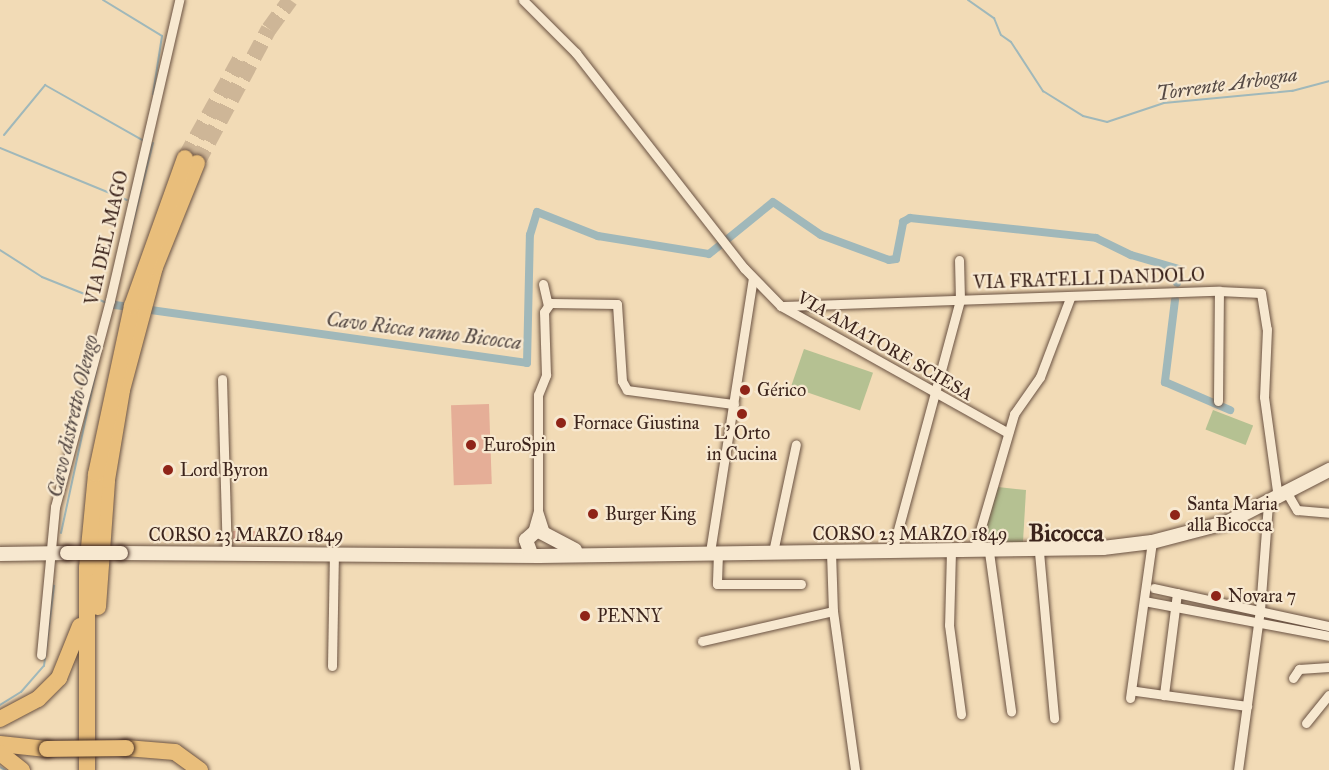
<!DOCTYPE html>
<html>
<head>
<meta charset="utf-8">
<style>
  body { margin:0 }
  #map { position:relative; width:1329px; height:770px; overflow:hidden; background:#f2dbb6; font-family:"IM FELL Great Primer",serif }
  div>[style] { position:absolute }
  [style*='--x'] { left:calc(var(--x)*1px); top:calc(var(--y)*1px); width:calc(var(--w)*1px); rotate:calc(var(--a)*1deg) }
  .green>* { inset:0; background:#b5c192; transform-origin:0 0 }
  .stream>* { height:2px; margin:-1px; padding:0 1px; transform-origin:1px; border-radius:1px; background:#a0b8ba }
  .canal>* { height:8px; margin:-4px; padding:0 4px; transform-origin:4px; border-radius:4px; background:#a0b8ba }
  .building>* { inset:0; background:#e5ae97; transform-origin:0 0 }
  .trunk-tunnel>* { height:16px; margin-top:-8px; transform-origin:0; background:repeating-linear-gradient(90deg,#ceb697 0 16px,transparent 0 24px) }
  .roads { filter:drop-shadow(0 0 2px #6a5242) drop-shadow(0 0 2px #6a5242) }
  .minor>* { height:9px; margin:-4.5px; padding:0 4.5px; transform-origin:4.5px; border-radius:4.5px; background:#f7e8d0 }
  .secondary>* { height:14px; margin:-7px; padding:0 7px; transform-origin:7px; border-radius:7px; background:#f7e8d0 }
  .trunk>* { height:16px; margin:-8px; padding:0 8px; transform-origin:8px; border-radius:8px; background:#e9be7b }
  .bridges { filter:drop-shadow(0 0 2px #3c241c) drop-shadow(0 0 2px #3c241c) }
  .secondary-bridge>* { height:14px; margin:-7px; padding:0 7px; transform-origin:7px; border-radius:7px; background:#f7e8d0 }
  .trunk-bridge>* { height:16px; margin:-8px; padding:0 8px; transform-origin:8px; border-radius:8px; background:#e9be7b }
  .dots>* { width:16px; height:16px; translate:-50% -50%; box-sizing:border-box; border:3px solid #f7e8d0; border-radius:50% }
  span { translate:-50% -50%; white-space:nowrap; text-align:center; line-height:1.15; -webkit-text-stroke:4.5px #f7e8d0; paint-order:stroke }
  .street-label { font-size:18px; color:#3c241c }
  .poi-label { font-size:18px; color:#3c241c }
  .left { translate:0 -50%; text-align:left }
  .water-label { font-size:20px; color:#554944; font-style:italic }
  .district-label { font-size:24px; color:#3c241c; font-weight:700 }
</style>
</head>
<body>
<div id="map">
  <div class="green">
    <i style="left:804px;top:349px;width:73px;height:40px;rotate:19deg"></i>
    <i style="left:1213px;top:410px;width:43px;height:21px;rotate:21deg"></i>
    <i style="clip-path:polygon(998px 487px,1026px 490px,1023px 542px,982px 542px)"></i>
  </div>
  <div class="stream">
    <i style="--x:103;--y:0;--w:69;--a:31.4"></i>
    <i style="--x:162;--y:36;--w:59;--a:98.8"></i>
    <i style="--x:968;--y:0;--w:32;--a:35"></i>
    <i style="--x:994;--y:18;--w:18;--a:68"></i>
    <i style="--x:1001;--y:35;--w:12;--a:35"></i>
    <i style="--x:1011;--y:42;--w:59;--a:56.9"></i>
    <i style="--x:1043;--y:91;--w:47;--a:32"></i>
    <i style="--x:1083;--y:116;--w:25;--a:14"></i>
    <i style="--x:1107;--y:122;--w:60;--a:-18.4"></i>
    <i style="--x:1164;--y:103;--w:129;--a:-5.4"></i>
    <i style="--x:1292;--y:91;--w:38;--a:-15"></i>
    <i style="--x:4;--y:135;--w:65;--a:-50.6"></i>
    <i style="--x:45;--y:85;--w:114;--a:29.5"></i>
    <i style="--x:0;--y:148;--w:137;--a:22.3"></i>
    <i style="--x:0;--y:250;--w:50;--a:32.7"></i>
    <i style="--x:42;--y:277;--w:70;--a:21.8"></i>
    <i style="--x:112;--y:306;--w:168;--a:-75.9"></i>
    <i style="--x:61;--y:533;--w:170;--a:-77.8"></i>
    <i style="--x:0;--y:705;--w:25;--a:-32"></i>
    <i style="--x:21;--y:692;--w:35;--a:-49"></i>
    <i style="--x:44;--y:666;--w:81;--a:-82.9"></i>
    <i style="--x:0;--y:767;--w:6;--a:31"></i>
  </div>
  <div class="canal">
    <i style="--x:1175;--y:300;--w:83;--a:97"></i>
    <i style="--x:1165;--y:382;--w:71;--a:23.3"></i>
    <i style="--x:115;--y:305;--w:416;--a:8"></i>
    <i style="--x:527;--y:363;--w:128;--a:-88.7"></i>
    <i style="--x:530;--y:235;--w:24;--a:-73"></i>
    <i style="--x:537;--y:212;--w:66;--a:21.5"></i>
    <i style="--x:598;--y:236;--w:112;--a:9.2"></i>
    <i style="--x:709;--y:254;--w:82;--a:-39.1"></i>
    <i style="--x:773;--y:202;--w:58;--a:34.5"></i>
    <i style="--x:821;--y:235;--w:72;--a:20.2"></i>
    <i style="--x:889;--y:260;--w:7;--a:-8"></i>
    <i style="--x:896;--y:259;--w:38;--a:-79"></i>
    <i style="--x:903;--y:222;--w:8;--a:-30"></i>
    <i style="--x:910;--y:218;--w:187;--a:6.1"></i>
    <i style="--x:1096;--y:238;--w:39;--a:26"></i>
    <i style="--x:1131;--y:255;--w:50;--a:16.3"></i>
    <i style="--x:1179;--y:269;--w:14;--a:98"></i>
  </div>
  <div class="building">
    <i style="left:489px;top:404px;width:80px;height:38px;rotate:88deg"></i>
    <i style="left:233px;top:531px;width:22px;height:12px"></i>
  </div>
  <div class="trunk-tunnel">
    <i style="--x:185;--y:158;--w:119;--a:-60.9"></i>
    <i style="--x:197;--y:163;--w:152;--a:-61.8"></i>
    <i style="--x:269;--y:29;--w:36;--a:-54"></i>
  </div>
  <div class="roads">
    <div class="minor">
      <i style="--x:523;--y:0;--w:75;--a:45"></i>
      <i style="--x:576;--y:53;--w:273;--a:52"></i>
      <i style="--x:744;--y:268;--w:53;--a:45.8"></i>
      <i style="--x:781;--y:306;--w:260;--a:29.2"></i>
      <i style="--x:543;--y:284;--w:22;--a:77"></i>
      <i style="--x:781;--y:306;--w:438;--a:-2"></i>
      <i style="--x:222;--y:379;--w:174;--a:88.4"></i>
      <i style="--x:1218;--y:401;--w:110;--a:-89.5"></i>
      <i style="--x:1219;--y:291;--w:42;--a:2.7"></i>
      <i style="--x:1261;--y:293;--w:36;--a:81"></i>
      <i style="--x:1267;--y:329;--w:68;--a:92.5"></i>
      <i style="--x:1264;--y:397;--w:102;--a:82.1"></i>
      <i style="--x:1287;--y:493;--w:20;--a:60"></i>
      <i style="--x:1297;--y:510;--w:32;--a:5"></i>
      <i style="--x:538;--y:511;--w:116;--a:-90"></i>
      <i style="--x:538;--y:395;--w:22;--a:-68"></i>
      <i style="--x:546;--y:375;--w:63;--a:-91.8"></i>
      <i style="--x:544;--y:312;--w:11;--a:-56"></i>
      <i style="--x:550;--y:303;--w:67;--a:0.9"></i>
      <i style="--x:617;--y:304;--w:77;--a:86.3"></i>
      <i style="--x:622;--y:381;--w:10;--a:61"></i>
      <i style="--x:627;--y:390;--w:108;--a:7.5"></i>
      <i style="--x:532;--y:532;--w:22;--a:-74"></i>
      <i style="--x:538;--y:511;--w:22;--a:72"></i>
      <i style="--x:951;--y:551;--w:74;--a:91.5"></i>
      <i style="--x:949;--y:625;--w:90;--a:82.3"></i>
      <i style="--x:974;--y:551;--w:143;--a:-73.7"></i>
      <i style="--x:1014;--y:414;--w:45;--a:-54.9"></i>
      <i style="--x:1040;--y:377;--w:85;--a:-69.2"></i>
      <i style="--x:710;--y:552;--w:277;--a:-81.1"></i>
      <i style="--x:773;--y:552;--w:110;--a:-78"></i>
      <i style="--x:831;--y:552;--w:59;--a:88.1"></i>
      <i style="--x:833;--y:611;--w:161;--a:82.1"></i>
      <i style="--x:892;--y:552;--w:261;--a:-74.9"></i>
      <i style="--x:960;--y:300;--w:40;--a:-91.4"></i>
      <i style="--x:989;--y:552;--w:161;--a:82.1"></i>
      <i style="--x:1039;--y:552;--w:167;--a:84.8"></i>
      <i style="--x:718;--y:553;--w:31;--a:92"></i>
      <i style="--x:717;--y:584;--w:84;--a:0"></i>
      <i style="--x:1154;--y:588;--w:179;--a:12.3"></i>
      <i style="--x:1177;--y:593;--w:103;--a:97.3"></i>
      <i style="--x:1164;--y:695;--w:84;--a:7.5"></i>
      <i style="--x:1144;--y:601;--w:188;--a:10.7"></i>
      <i style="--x:702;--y:641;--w:134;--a:-12.9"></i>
      <i style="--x:41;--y:655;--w:149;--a:-84.6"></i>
      <i style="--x:55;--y:507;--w:214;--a:-75.1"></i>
      <i style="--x:110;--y:300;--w:308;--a:-77"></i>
      <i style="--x:332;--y:666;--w:113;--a:-89"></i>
      <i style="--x:1293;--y:678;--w:11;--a:-56"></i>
      <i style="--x:1299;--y:669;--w:30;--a:-4"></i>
      <i style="--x:1136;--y:691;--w:28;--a:8"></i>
      <i style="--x:1130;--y:698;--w:158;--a:-82"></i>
      <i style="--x:1306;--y:723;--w:36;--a:-51"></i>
      <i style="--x:1238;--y:770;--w:162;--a:-82.2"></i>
      <i style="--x:1260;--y:610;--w:106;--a:-85.7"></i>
    </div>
    <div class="secondary">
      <i style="--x:121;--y:553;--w:418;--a:0.4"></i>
      <i style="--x:539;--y:556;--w:564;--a:-0.81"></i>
      <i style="--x:1103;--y:548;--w:49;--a:-7"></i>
      <i style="--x:1152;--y:542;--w:79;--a:-14.7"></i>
      <i style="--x:1228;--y:522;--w:114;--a:-27.2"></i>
      <i style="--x:0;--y:554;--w:67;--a:-0.9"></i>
      <i style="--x:531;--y:554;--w:15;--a:-110"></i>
      <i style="--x:526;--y:540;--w:15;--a:-42"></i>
      <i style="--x:537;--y:530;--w:43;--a:27.8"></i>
    </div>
    <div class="trunk">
      <i style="--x:98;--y:607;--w:127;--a:-85.9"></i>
      <i style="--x:107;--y:480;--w:91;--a:-80.5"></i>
      <i style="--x:122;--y:390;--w:127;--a:-75"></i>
      <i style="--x:155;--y:267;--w:112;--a:-68"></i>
      <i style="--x:0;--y:719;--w:43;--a:-27.8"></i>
      <i style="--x:38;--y:699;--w:30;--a:-45"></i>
      <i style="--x:59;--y:678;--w:56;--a:-68"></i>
      <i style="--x:0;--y:744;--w:47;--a:6.1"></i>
      <i style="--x:126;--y:748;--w:49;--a:4.7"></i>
      <i style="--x:175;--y:752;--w:31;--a:36"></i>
      <i style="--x:0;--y:753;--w:28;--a:38"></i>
      <i style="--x:87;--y:770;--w:202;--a:-90"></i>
      <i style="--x:87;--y:568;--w:94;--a:-84.5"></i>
      <i style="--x:96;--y:474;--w:172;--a:-77.9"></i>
      <i style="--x:132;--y:306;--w:157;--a:-70.3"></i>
    </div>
  </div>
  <div class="bridges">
    <div class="secondary-bridge">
      <i style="--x:67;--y:553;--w:54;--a:0"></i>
    </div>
    <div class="trunk-bridge">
      <i style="--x:47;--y:749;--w:79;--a:-0.7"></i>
    </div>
  </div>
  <div class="dots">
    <i style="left:745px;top:390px;background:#8f2418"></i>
    <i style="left:742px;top:414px;background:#8f2418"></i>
    <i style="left:561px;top:423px;background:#8f2418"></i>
    <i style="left:471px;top:445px;background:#8f2418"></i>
    <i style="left:168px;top:470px;background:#8f2418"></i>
    <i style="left:593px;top:514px;background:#8f2418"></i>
    <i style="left:1175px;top:515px;background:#8f2418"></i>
    <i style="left:1216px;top:596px;background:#8f2418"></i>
    <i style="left:585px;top:616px;background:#8f2418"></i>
  </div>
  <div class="street-label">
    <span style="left:107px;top:238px;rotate:-77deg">VIA DEL MAGO</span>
    <span style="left:1089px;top:279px;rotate:-2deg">VIA FRATELLI DANDOLO</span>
    <span style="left:885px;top:346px;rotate:30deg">VIA AMATORE SCIESA</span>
    <span style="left:910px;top:534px">CORSO 23 MARZO 1849</span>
    <span style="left:246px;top:535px">CORSO 23 MARZO 1849</span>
  </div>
  <div class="poi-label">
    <span class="left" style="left:757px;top:390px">Gérico</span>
    <span class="left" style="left:573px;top:423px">Fornace Giustina</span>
    <span style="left:742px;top:444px">L' Orto<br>in Cucina</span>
    <span class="left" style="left:483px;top:445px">EuroSpin</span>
    <span class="left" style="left:180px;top:470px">Lord Byron</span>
    <span class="left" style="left:1187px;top:515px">Santa Maria<br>alla Bicocca</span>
    <span class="left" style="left:605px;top:514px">Burger King</span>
    <span class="left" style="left:1228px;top:596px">Novara 7</span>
    <span class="left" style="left:597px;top:616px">PENNY</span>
  </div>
  <div class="water-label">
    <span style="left:1227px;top:84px;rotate:-8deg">Torrente Arbogna</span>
    <span style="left:424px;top:331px;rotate:7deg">Cavo Ricca ramo Bicocca</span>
    <span style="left:73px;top:416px;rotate:-77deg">Cavo distretto Olengo</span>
  </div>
  <div class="district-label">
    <span style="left:1066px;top:534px">Bicocca</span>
  </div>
</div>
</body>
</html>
